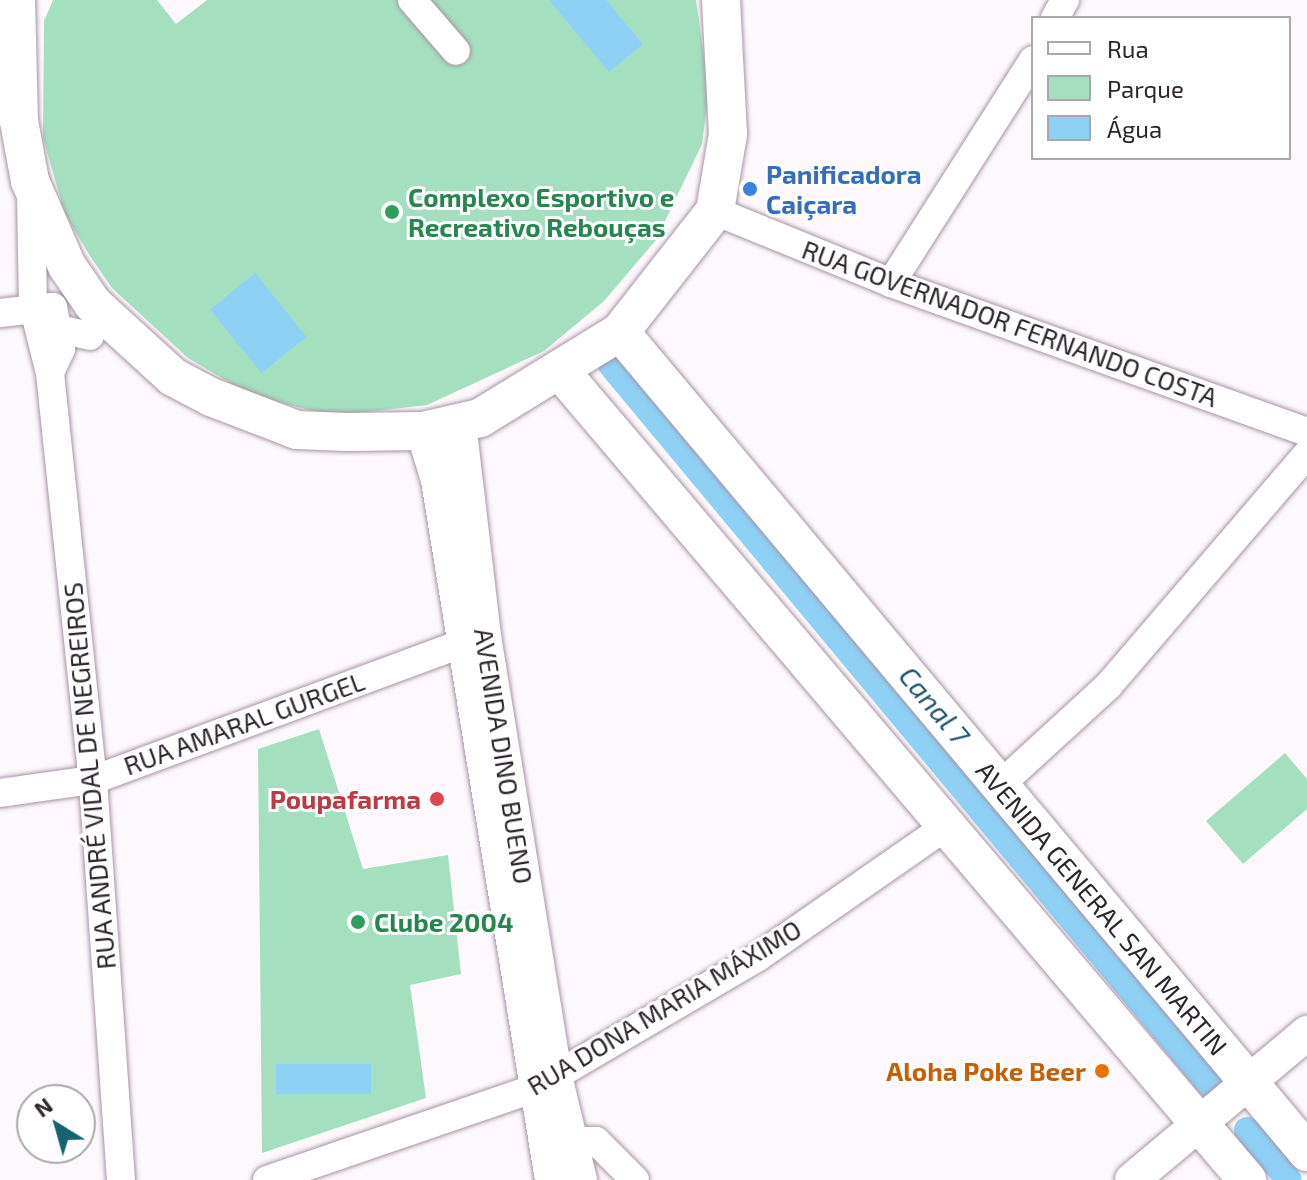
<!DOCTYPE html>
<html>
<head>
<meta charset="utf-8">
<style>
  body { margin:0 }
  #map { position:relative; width:1307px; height:1180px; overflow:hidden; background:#fdf8fc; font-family:"Exo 2",sans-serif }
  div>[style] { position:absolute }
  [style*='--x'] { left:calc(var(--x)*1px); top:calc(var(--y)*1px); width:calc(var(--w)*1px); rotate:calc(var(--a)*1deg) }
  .green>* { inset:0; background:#a4e0c0 }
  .water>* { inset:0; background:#8ed1f5; transform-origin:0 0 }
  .canal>* { height:26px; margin:-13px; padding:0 13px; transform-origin:13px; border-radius:13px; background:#8ed1f5 }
  .roads { filter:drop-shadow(0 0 2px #a893a6) drop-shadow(0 0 2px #a893a6) }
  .minor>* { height:28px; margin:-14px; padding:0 14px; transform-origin:14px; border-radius:14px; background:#fff }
  .tertiary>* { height:34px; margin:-17px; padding:0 17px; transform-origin:17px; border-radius:17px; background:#fff }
  .secondary>* { height:38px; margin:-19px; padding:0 19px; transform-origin:19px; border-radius:19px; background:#fff }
  .dots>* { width:22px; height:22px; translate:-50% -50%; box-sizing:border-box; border:4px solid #fff; border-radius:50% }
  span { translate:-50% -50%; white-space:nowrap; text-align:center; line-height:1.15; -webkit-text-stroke:6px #fff; paint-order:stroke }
  .shop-label { font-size:26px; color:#366cbe; font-weight:700 }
  .left { translate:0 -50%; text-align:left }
  .leisure-label { font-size:26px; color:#27864d; font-weight:700 }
  .street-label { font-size:26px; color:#2d252d }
  .health-label { font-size:26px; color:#be3a42; font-weight:700 }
  .right { translate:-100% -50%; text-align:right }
  .food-label { font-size:26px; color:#c56008; font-weight:700 }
  .water-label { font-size:28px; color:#20556d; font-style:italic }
  .legend { position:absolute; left:1031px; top:16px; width:260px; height:144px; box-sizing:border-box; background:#fff; border:2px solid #aba8ab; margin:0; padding:10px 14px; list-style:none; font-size:24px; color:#2d252d }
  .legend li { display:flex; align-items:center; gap:16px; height:40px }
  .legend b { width:40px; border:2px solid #aba8ab }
  .north { position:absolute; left:16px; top:1084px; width:80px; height:80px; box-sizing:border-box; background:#fff; border:2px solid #aba8ab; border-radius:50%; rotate:323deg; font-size:22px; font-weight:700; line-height:32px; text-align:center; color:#2d252d }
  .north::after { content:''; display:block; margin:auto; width:28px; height:36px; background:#16626d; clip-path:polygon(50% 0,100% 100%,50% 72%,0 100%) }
</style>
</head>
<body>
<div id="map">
  <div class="green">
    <i style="clip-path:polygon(53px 0,157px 0,176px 24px,207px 0,696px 0,709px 91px,702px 144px,656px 240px,604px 301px,544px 351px,427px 405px,332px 416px,251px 395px,188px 358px,112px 288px,90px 256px,65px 214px,43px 138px,44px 21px)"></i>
    <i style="clip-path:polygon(319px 729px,363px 869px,448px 855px,461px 974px,410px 985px,426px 1098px,262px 1153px,258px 749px)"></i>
    <i style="clip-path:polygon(1285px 753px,1307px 779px,1307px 809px,1243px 864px,1206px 821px)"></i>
  </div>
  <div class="water">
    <i style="clip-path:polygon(549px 0,606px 0,643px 44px,609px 72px)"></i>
    <i style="left:255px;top:273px;width:82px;height:58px;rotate:51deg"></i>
    <i style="left:371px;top:1064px;width:30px;height:95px;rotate:90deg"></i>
  </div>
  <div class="canal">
    <i style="--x:611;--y:365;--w:935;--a:50.25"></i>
    <i style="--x:1247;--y:1130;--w:65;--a:50"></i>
  </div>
  <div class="roads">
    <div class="minor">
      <i style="--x:412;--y:0;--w:67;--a:49.2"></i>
      <i style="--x:1055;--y:18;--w:21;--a:-61"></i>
      <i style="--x:31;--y:193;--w:112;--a:89"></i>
      <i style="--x:33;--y:305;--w:70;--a:76"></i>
      <i style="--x:50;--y:373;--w:409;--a:84"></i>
      <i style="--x:93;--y:780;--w:401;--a:86"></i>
      <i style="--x:715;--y:211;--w:190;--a:22.2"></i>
      <i style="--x:891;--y:283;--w:442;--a:19.7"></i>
      <i style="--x:891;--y:283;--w:264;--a:-57.5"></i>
      <i style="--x:0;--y:313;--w:53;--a:-6.5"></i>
      <i style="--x:53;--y:307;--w:43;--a:79.2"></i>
      <i style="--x:61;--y:349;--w:26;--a:115"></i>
      <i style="--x:45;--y:326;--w:46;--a:12.5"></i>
      <i style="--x:1000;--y:785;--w:148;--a:-42.5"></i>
      <i style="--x:1109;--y:685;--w:304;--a:-49.4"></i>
      <i style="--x:0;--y:793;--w:94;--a:-8"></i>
      <i style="--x:93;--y:780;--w:416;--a:-20.3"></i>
      <i style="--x:553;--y:1141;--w:43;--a:0"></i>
      <i style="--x:596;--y:1141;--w:55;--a:45"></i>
      <i style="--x:267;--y:1180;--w:281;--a:-18.9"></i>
      <i style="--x:533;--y:1089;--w:261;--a:-30.4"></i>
      <i style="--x:758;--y:957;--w:231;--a:-34.8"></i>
    </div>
    <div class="tertiary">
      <i style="--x:459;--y:423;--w:214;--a:83.3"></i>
      <i style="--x:484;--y:636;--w:446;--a:80.8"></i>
      <i style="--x:555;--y:1076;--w:107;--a:76.5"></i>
      <i style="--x:423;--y:431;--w:51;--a:73"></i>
      <i style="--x:438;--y:480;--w:709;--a:80.75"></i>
      <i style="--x:1132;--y:1180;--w:229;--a:-40"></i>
    </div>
    <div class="secondary">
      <i style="--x:16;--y:0;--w:121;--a:88.6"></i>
      <i style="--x:19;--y:121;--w:61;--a:79.6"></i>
      <i style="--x:30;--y:181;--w:93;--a:66.5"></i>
      <i style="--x:67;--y:266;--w:46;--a:55.6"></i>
      <i style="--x:93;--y:304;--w:108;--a:42.4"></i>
      <i style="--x:173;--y:377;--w:43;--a:27.8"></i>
      <i style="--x:211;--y:397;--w:92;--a:21"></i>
      <i style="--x:297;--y:430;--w:50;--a:2.3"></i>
      <i style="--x:347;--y:432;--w:76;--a:-0.8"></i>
      <i style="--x:423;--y:431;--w:58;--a:-12.8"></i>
      <i style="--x:480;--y:418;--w:164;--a:-31.6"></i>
      <i style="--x:620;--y:332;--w:154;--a:-51.9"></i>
      <i style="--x:715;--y:211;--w:78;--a:-80.4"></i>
      <i style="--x:728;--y:134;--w:134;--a:-93"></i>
      <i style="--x:620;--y:332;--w:1070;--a:50.04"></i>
      <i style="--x:562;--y:373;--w:1059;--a:49.67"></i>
    </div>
  </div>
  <div class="dots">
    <i style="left:750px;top:189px;background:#3f7fe0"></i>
    <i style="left:392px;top:212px;background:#2e9e5b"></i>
    <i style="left:437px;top:799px;background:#e0444e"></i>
    <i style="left:358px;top:922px;background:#2e9e5b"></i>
    <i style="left:1102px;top:1071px;background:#e8710a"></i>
  </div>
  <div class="shop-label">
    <span class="left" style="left:766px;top:189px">Panificadora<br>Caiçara</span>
  </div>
  <div class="leisure-label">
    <span class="left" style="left:408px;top:212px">Complexo Esportivo e<br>Recreativo Rebouças</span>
    <span class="left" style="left:374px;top:922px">Clube 2004</span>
  </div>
  <div class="street-label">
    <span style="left:1010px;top:323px;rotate:20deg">RUA GOVERNADOR FERNANDO COSTA</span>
    <span style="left:244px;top:723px;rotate:-20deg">RUA AMARAL GURGEL</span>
    <span style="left:504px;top:756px;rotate:81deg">AVENIDA DINO BUENO</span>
    <span style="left:89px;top:776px;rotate:-95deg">RUA ANDRÉ VIDAL DE NEGREIROS</span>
    <span style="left:1102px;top:908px;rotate:50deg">AVENIDA GENERAL SAN MARTIN</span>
    <span style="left:664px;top:1007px;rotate:-31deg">RUA DONA MARIA MÁXIMO</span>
  </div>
  <div class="health-label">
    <span class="right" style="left:421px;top:799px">Poupafarma</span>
  </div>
  <div class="food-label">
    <span class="right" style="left:1086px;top:1071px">Aloha Poke Beer</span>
  </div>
  <div class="water-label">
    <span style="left:935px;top:705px;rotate:50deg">Canal 7</span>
  </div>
  <ul class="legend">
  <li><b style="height:10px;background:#fff"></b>Rua</li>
  <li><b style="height:22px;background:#a4e0c0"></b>Parque</li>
  <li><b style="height:22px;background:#8ed1f5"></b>Água</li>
  </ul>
  <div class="north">N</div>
</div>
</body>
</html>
